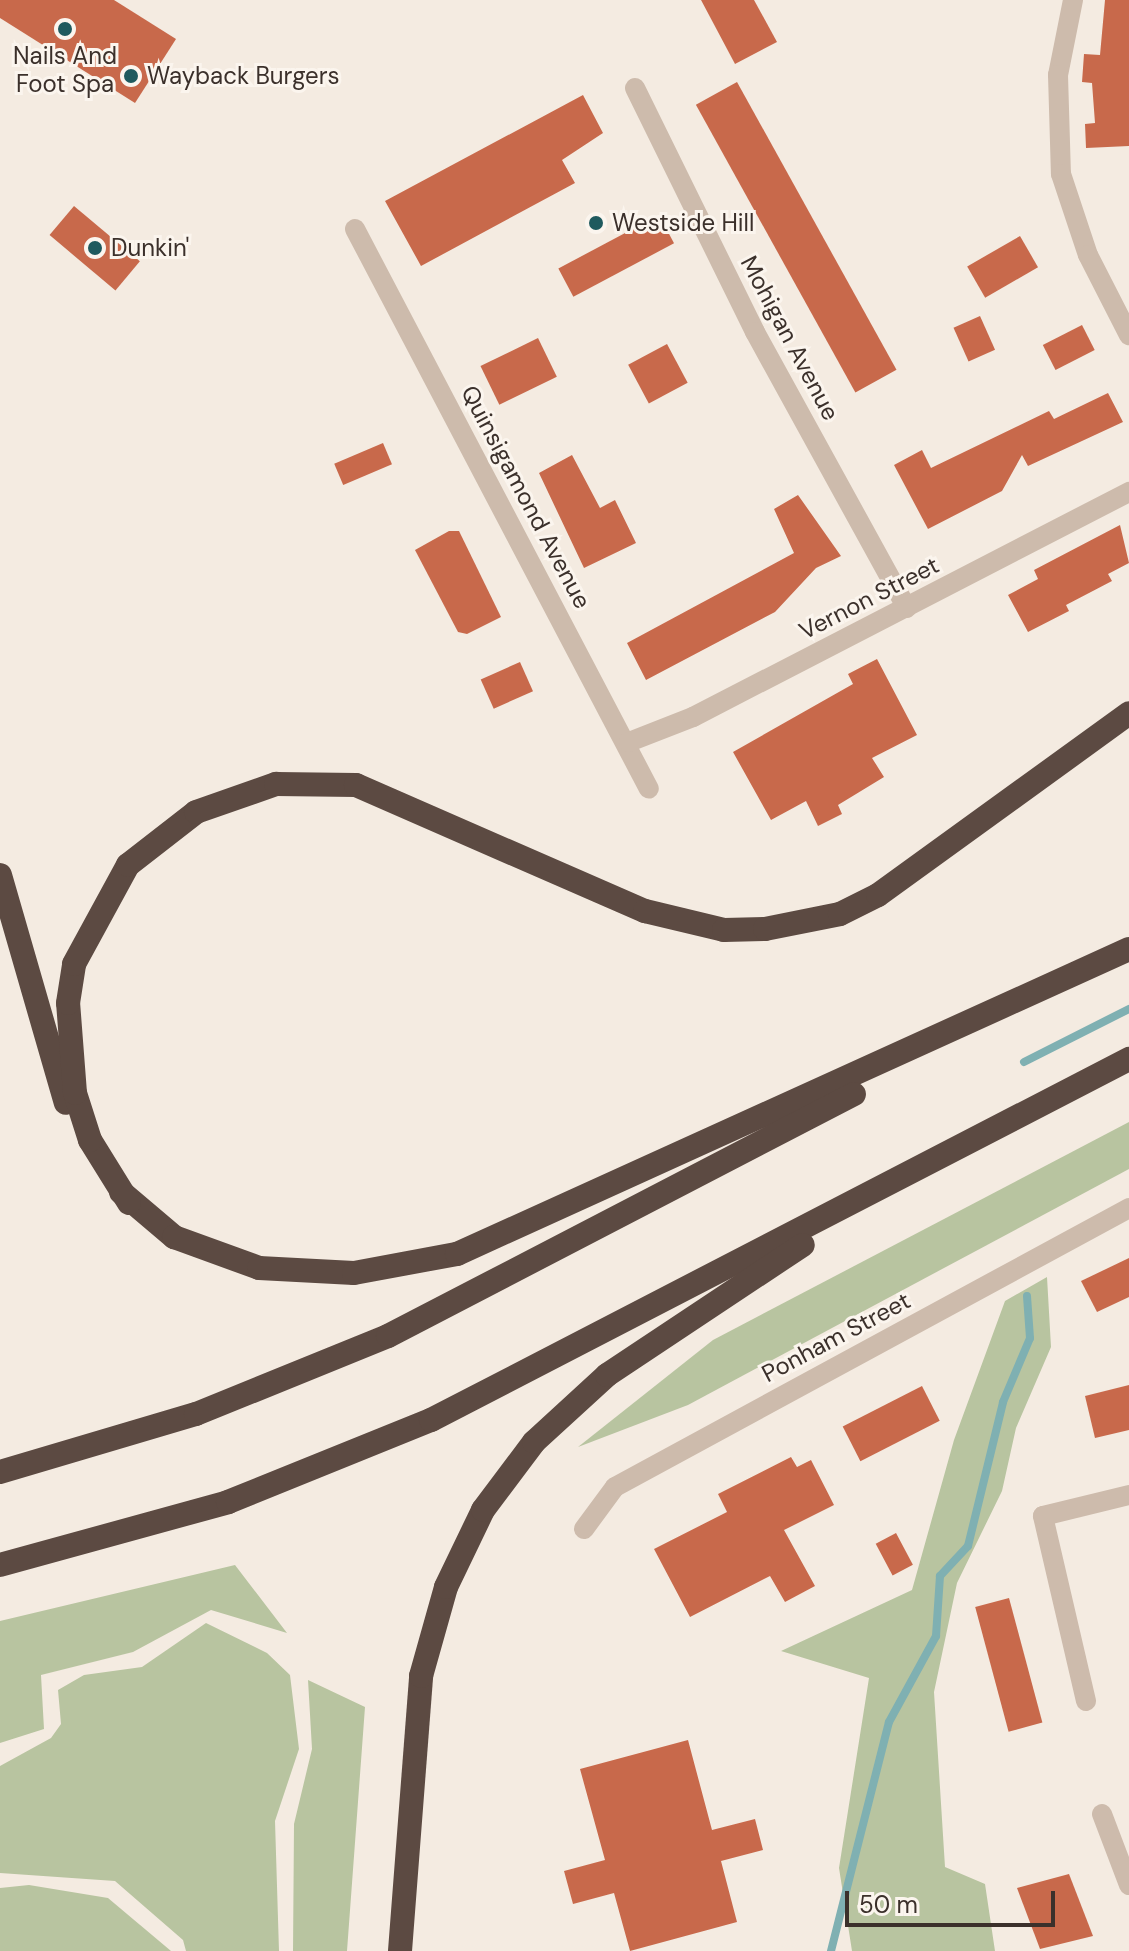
<!DOCTYPE html>
<html>
<head>
<meta charset="utf-8">
<style>
  body { margin:0 }
  #map { position:relative; width:1129px; height:1951px; overflow:hidden; background:#f4ebe1; font-family:"DM Sans",sans-serif }
  div>[style] { position:absolute }
  [style*='--x'] { left:calc(var(--x)*1px); top:calc(var(--y)*1px); width:calc(var(--w)*1px); rotate:calc(var(--a)*1deg) }
  .green>* { inset:0; background:#b8c4a0 }
  .stream>* { height:8px; margin:-4px; padding:0 4px; transform-origin:4px; border-radius:4px; background:#7fb0b2 }
  .building>* { inset:0; background:#c8694b; transform-origin:0 0 }
  .minor>* { height:20px; margin:-10px; padding:0 10px; transform-origin:10px; border-radius:10px; background:#cdbbac }
  .motorway>* { height:24px; margin:-12px; padding:0 12px; transform-origin:12px; border-radius:12px; background:#5c4a42 }
  .dots>* { width:22px; height:22px; translate:-50% -50%; box-sizing:border-box; border:4px solid #fbf5ee; border-radius:50% }
  span { translate:-50% -50%; white-space:nowrap; text-align:center; line-height:1.15; -webkit-text-stroke:6px #fbf5ee; paint-order:stroke }
  .poi-label { font-size:24px; color:#3b302b }
  .left { translate:0 -50%; text-align:left }
  .street-label { font-size:24px; color:#3b302b }
  .scale { position:absolute; left:845px; top:1891px; width:210px; height:36px; box-sizing:border-box; border:4px solid #3b302b; border-top:0; padding-left:10px; font-size:24px; line-height:28px; white-space:nowrap; color:#3b302b; -webkit-text-stroke:6px #fbf5ee; paint-order:stroke }
</style>
</head>
<body>
<div id="map">
  <div class="green">
    <i style="clip-path:polygon(1129px 1122px,1129px 1169px,688px 1405px,578px 1447px,713px 1340px)"></i>
    <i style="clip-path:polygon(1047px 1277px,1051px 1347px,1016px 1428px,1002px 1491px,957px 1583px,934px 1692px,945px 1867px,985px 1884px,995px 1951px,852px 1951px,839px 1868px,869px 1678px,781px 1651px,912px 1590px,954px 1440px,1005px 1301px)"></i>
    <i style="clip-path:polygon(235px 1565px,287px 1633px,211px 1610px,133px 1652px,41px 1675px,44px 1729px,0 1743px,0 1621px)"></i>
    <i style="clip-path:polygon(206px 1623px,267px 1653px,290px 1675px,299px 1749px,275px 1821px,279px 1951px,186px 1951px,183px 1940px,115px 1881px,0 1873px,0 1766px,51px 1738px,61px 1724px,58px 1690px,84px 1675px,142px 1667px)"></i>
    <i style="clip-path:polygon(308px 1680px,365px 1707px,347px 1951px,293px 1951px,294px 1824px,312px 1749px)"></i>
    <i style="clip-path:polygon(29px 1885px,108px 1898px,171px 1951px,0 1951px,0 1888px)"></i>
  </div>
  <div class="stream">
    <i style="--x:1024;--y:1062;--w:118;--a:-26.8"></i>
    <i style="--x:831;--y:1951;--w:236;--a:-75.8"></i>
    <i style="--x:889;--y:1722;--w:98;--a:-61.3"></i>
    <i style="--x:936;--y:1636;--w:60;--a:-86.2"></i>
    <i style="--x:940;--y:1576;--w:41;--a:-47"></i>
    <i style="--x:968;--y:1546;--w:148;--a:-76.3"></i>
    <i style="--x:1003;--y:1402;--w:69;--a:-67.1"></i>
    <i style="--x:1030;--y:1338;--w:42;--a:-94.1"></i>
  </div>
  <div class="building">
    <i style="clip-path:polygon(0 0,114px 0,176px 39px,135px 103px,0 18px)"></i>
    <i style="clip-path:polygon(701px 0,754px 0,777px 42px,735px 64px)"></i>
    <i style="clip-path:polygon(1105px 0,1129px 0,1129px 146px,1086px 148px,1085px 124px,1095px 123px,1092px 83px,1082px 82px,1084px 54px,1100px 55px)"></i>
    <i style="left:737px;top:82px;width:329px;height:47px;rotate:61deg"></i>
    <i style="clip-path:polygon(583px 95px,603px 133px,562px 160px,575px 183px,421px 266px,385px 201px)"></i>
    <i style="left:74px;top:206px;width:86px;height:38px;rotate:40deg"></i>
    <i style="left:659px;top:215px;width:32px;height:114px;rotate:62deg"></i>
    <i style="left:1020px;top:236px;width:36px;height:61px;rotate:60deg"></i>
    <i style="left:980px;top:316px;width:37px;height:29px;rotate:66deg"></i>
    <i style="left:1082px;top:325px;width:28px;height:44px;rotate:63deg"></i>
    <i style="left:538px;top:338px;width:43px;height:64px;rotate:64deg"></i>
    <i style="left:667px;top:344px;width:44px;height:44px;rotate:62deg"></i>
    <i style="clip-path:polygon(1108px 393px,1123px 422px,1028px 466px,1022px 455px,1002px 491px,928px 529px,894px 465px,922px 450px,931px 468px,1049px 411px,1054px 419px)"></i>
    <i style="left:383px;top:443px;width:23px;height:53px;rotate:67deg"></i>
    <i style="clip-path:polygon(572px 455px,600px 508px,615px 500px,636px 543px,584px 568px,539px 473px)"></i>
    <i style="clip-path:polygon(798px 495px,841px 556px,816px 568px,775px 612px,646px 680px,627px 643px,794px 553px,774px 509px)"></i>
    <i style="clip-path:polygon(1120px 525px,1129px 563px,1108px 574px,1112px 581px,1066px 605px,1069px 611px,1028px 632px,1008px 595px,1038px 579px,1034px 570px)"></i>
    <i style="clip-path:polygon(449px 531px,459px 531px,501px 617px,467px 634px,458px 632px,415px 550px)"></i>
    <i style="clip-path:polygon(877px 659px,917px 735px,872px 758px,884px 777px,838px 805px,842px 814px,818px 826px,806px 801px,771px 820px,733px 752px,853px 684px,848px 674px)"></i>
    <i style="left:520px;top:662px;width:32px;height:43px;rotate:66deg"></i>
    <i style="clip-path:polygon(1129px 1258px,1129px 1297px,1097px 1312px,1081px 1281px)"></i>
    <i style="clip-path:polygon(1129px 1385px,1129px 1430px,1095px 1438px,1085px 1396px)"></i>
    <i style="left:922px;top:1386px;width:39px;height:89px;rotate:63deg"></i>
    <i style="clip-path:polygon(791px 1457px,797px 1467px,811px 1460px,834px 1505px,784px 1530px,815px 1586px,785px 1602px,770px 1576px,690px 1617px,654px 1549px,727px 1512px,718px 1494px)"></i>
    <i style="left:896px;top:1533px;width:36px;height:23px;rotate:62deg"></i>
    <i style="left:1009px;top:1598px;width:129px;height:35px;rotate:75deg"></i>
    <i style="clip-path:polygon(688px 1740px,712px 1830px,755px 1819px,763px 1850px,721px 1861px,737px 1922px,630px 1951px,614px 1893px,573px 1904px,564px 1871px,605px 1860px,580px 1769px)"></i>
    <i style="clip-path:polygon(1069px 1874px,1093px 1936px,1040px 1949px,1017px 1888px)"></i>
  </div>
  <div class="minor">
    <i style="--x:1073;--y:0;--w:76;--a:101.3"></i>
    <i style="--x:1058;--y:75;--w:99;--a:88.3"></i>
    <i style="--x:1061;--y:174;--w:85;--a:71.6"></i>
    <i style="--x:1088;--y:255;--w:90;--a:62.9"></i>
    <i style="--x:635;--y:88;--w:272;--a:63.8"></i>
    <i style="--x:755;--y:332;--w:315;--a:61.2"></i>
    <i style="--x:355;--y:229;--w:632;--a:62.3"></i>
    <i style="--x:629;--y:742;--w:69;--a:-21.3"></i>
    <i style="--x:693;--y:717;--w:491;--a:-27.3"></i>
    <i style="--x:584;--y:1529;--w:52;--a:-53.6"></i>
    <i style="--x:615;--y:1487;--w:585;--a:-28.49"></i>
    <i style="--x:1086;--y:1701;--w:190;--a:-103.1"></i>
    <i style="--x:1043;--y:1516;--w:89;--a:-13.7"></i>
    <i style="--x:1102;--y:1814;--w:76;--a:69.2"></i>
  </div>
  <div class="motorway">
    <i style="--x:0;--y:875;--w:237;--a:73.9"></i>
    <i style="--x:121;--y:1192;--w:70;--a:40.3"></i>
    <i style="--x:174;--y:1237;--w:90;--a:20"></i>
    <i style="--x:259;--y:1268;--w:95;--a:3"></i>
    <i style="--x:354;--y:1273;--w:105;--a:-10.5"></i>
    <i style="--x:457;--y:1254;--w:738;--a:-24.41"></i>
    <i style="--x:129;--y:1203;--w:74;--a:-121.8"></i>
    <i style="--x:90;--y:1140;--w:49;--a:-107.7"></i>
    <i style="--x:75;--y:1093;--w:90;--a:-94.4"></i>
    <i style="--x:68;--y:1003;--w:39;--a:-81"></i>
    <i style="--x:74;--y:964;--w:113;--a:-61.4"></i>
    <i style="--x:128;--y:865;--w:86;--a:-37.9"></i>
    <i style="--x:196;--y:812;--w:85;--a:-19.3"></i>
    <i style="--x:276;--y:784;--w:80;--a:0.7"></i>
    <i style="--x:356;--y:785;--w:315;--a:23.6"></i>
    <i style="--x:645;--y:911;--w:81;--a:13.5"></i>
    <i style="--x:724;--y:930;--w:41;--a:-1.4"></i>
    <i style="--x:765;--y:929;--w:76;--a:-11.3"></i>
    <i style="--x:840;--y:914;--w:42;--a:-26.6"></i>
    <i style="--x:878;--y:895;--w:310;--a:-35.9"></i>
    <i style="--x:0;--y:1472;--w:204;--a:-16.5"></i>
    <i style="--x:196;--y:1414;--w:207;--a:-22.1"></i>
    <i style="--x:388;--y:1336;--w:525;--a:-27.44"></i>
    <i style="--x:0;--y:1565;--w:237;--a:-15.4"></i>
    <i style="--x:228;--y:1502;--w:219;--a:-22"></i>
    <i style="--x:431;--y:1420;--w:786;--a:-27.35"></i>
    <i style="--x:400;--y:1951;--w:276;--a:-85.6"></i>
    <i style="--x:421;--y:1676;--w:92;--a:-74.3"></i>
    <i style="--x:446;--y:1587;--w:85;--a:-64.3"></i>
    <i style="--x:483;--y:1510;--w:85;--a:-53.1"></i>
    <i style="--x:534;--y:1442;--w:99;--a:-42.5"></i>
    <i style="--x:607;--y:1375;--w:235;--a:-33.6"></i>
  </div>
  <div class="dots">
    <i style="left:65px;top:29px;background:#1f5a5e"></i>
    <i style="left:131px;top:76px;background:#1f5a5e"></i>
    <i style="left:596px;top:223px;background:#1f5a5e"></i>
    <i style="left:95px;top:248px;background:#1f5a5e"></i>
  </div>
  <div class="poi-label">
    <span style="left:65px;top:70px">Nails And<br>Foot Spa</span>
    <span class="left" style="left:147px;top:76px">Wayback Burgers</span>
    <span class="left" style="left:612px;top:223px">Westside Hill</span>
    <span class="left" style="left:111px;top:248px">Dunkin'</span>
  </div>
  <div class="street-label">
    <span style="left:790px;top:338px;rotate:62deg">Mohigan Avenue</span>
    <span style="left:526px;top:497px;rotate:62deg">Quinsigamond Avenue</span>
    <span style="left:869px;top:598px;rotate:-27deg">Vernon Street</span>
    <span style="left:836px;top:1337px;rotate:-28deg">Ponham Street</span>
  </div>
  <div class="scale">50 m</div>
</div>
</body>
</html>
